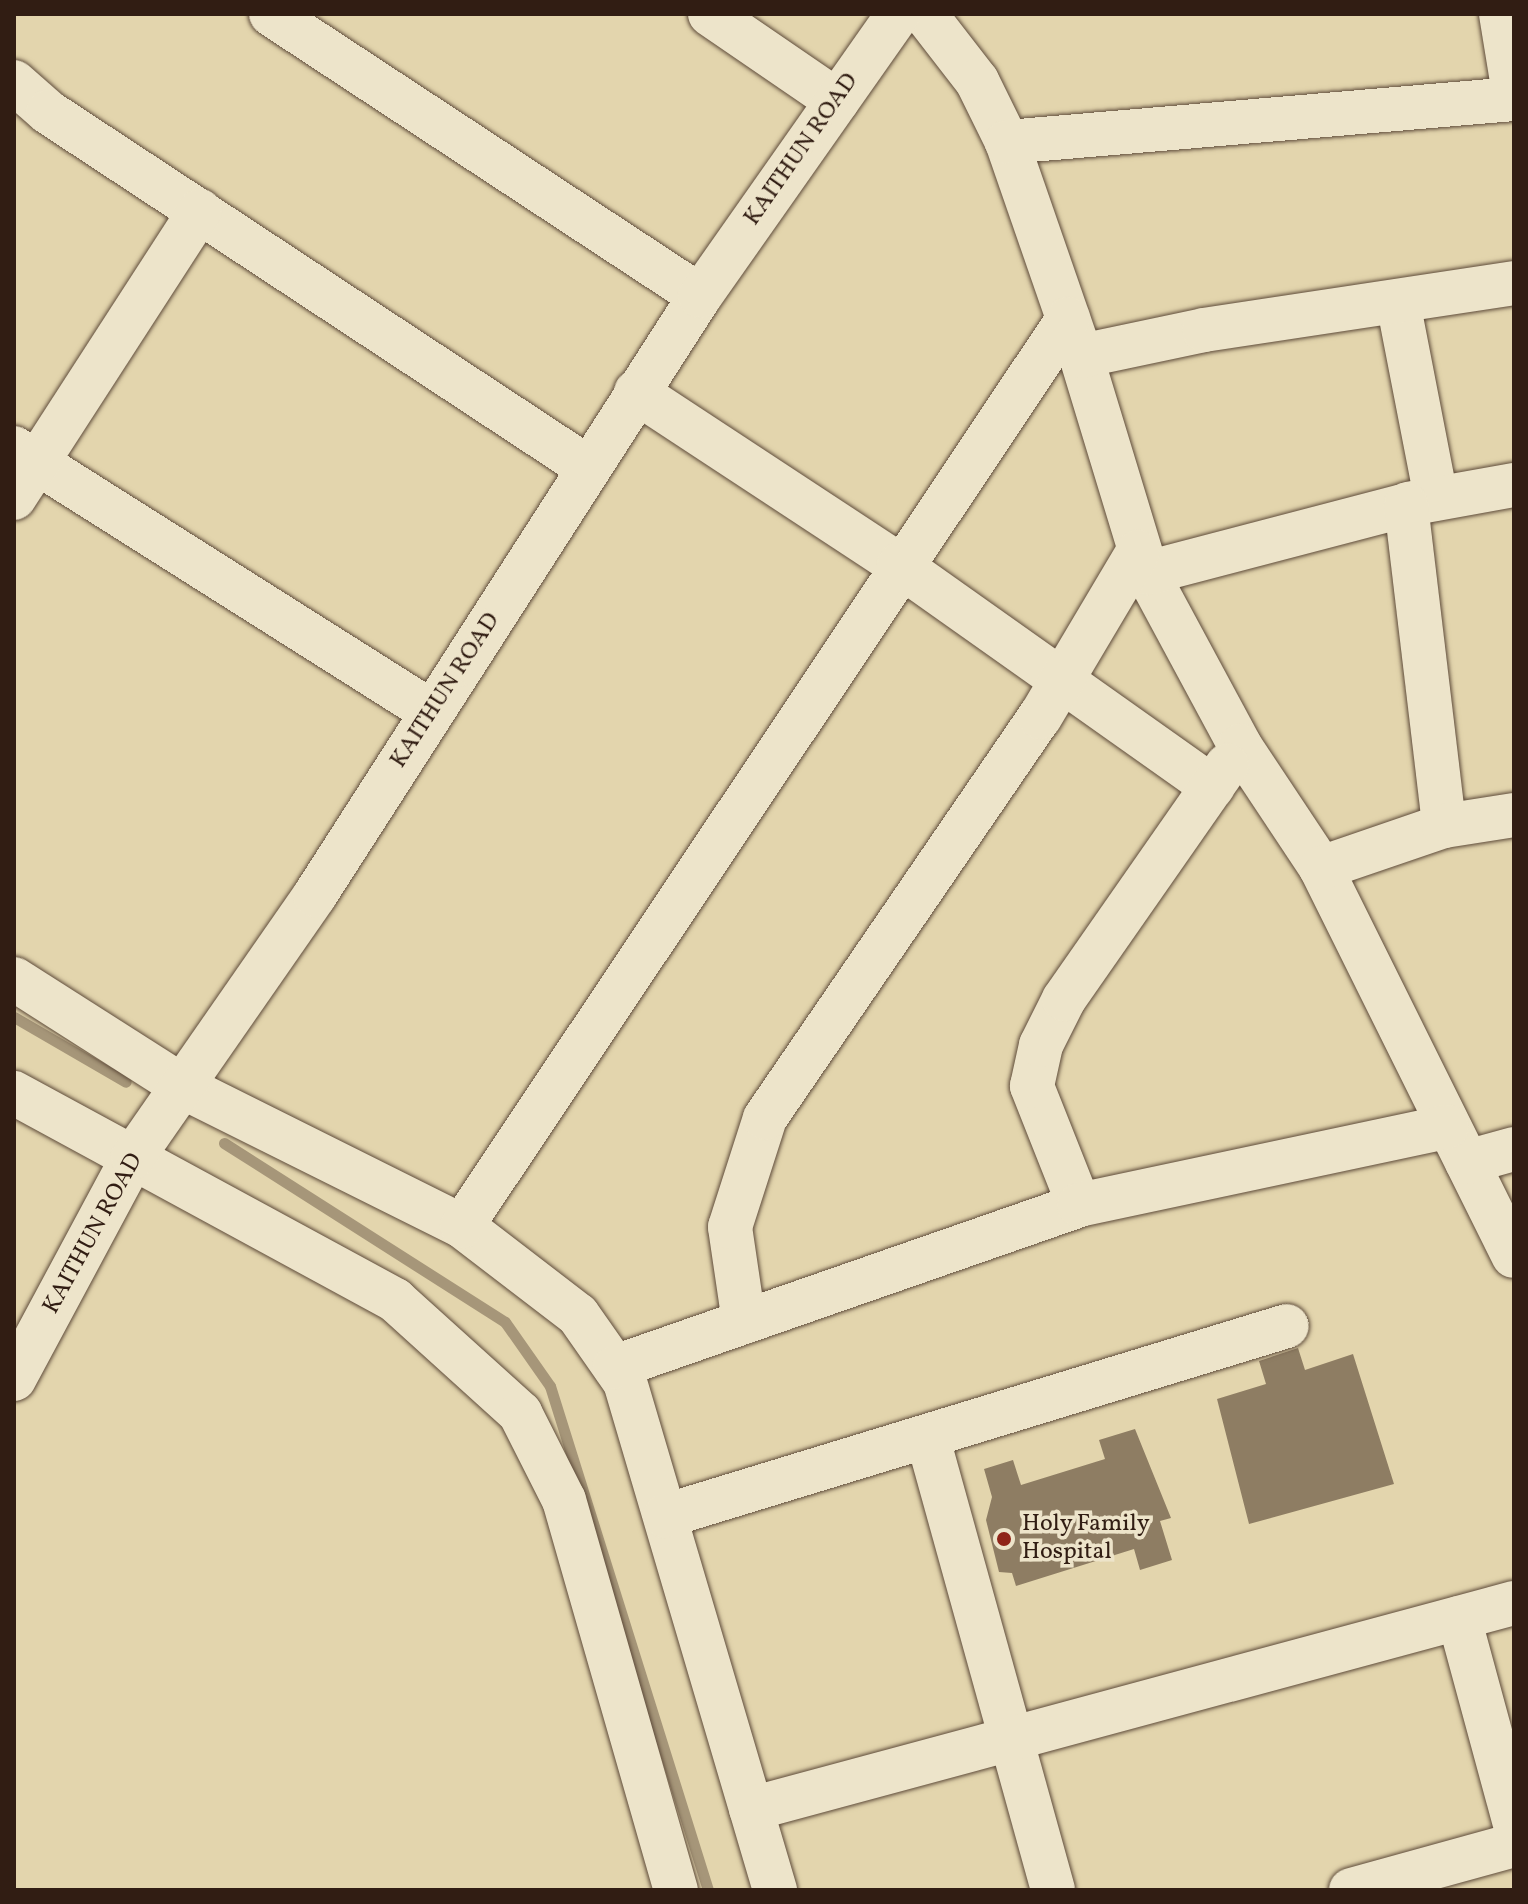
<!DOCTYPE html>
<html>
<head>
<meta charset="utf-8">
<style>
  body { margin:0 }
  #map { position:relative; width:1528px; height:1904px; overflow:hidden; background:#e3d5ad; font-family:Vollkorn,serif }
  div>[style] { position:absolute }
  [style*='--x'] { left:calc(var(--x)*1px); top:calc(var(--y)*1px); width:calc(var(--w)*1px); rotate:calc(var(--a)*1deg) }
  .stream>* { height:11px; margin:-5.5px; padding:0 5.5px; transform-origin:5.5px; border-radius:5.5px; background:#a69679 }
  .building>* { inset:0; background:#8e7d63 }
  .roads { filter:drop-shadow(0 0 2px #5e4b3a) drop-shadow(0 0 2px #5e4b3a) }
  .minor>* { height:44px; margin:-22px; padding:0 22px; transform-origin:22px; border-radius:22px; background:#ede4ca }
  .dots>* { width:22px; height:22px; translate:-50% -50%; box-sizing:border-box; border:4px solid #ede4ca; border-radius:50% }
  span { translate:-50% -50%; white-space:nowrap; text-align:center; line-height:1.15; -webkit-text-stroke:7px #ede4ca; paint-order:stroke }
  .street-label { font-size:24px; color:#311d13 }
  .poi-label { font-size:24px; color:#311d13 }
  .left { translate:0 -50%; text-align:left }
  .frame { position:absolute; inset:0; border:16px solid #311d13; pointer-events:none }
</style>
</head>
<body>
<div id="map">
  <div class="stream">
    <i style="--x:14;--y:1017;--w:129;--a:30.1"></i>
    <i style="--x:224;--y:1143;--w:333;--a:32.5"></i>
    <i style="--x:505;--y:1322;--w:78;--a:54.9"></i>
    <i style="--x:550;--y:1386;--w:528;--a:72.59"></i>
  </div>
  <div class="building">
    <i style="clip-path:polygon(1298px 1348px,1305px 1370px,1353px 1354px,1394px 1484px,1249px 1524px,1217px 1399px,1266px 1384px,1259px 1361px)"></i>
    <i style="clip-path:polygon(1135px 1429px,1171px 1518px,1160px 1521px,1172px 1560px,1140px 1570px,1134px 1549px,1016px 1586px,1012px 1573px,999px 1572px,986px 1520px,992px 1497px,984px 1469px,1013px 1460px,1021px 1485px,1105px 1459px,1099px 1440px)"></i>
  </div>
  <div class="roads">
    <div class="minor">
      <i style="--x:271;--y:14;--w:513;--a:33.32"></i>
      <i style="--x:710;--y:14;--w:154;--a:34.4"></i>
      <i style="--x:925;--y:14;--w:85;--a:52.2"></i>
      <i style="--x:977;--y:81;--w:68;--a:63.8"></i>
      <i style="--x:1007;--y:142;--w:226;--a:70.9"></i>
      <i style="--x:1081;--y:356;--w:227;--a:73.1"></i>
      <i style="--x:1147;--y:573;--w:196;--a:61.7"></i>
      <i style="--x:1240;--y:746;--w:146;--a:56.4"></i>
      <i style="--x:1321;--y:868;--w:433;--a:63.6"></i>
      <i style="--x:1501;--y:14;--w:80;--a:80.7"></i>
      <i style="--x:14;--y:82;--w:45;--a:41.4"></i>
      <i style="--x:48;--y:112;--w:645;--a:33.37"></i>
      <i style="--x:1007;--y:142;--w:509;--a:-4.85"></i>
      <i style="--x:1398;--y:302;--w:200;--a:79"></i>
      <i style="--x:1081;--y:356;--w:126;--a:-11.9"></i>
      <i style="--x:1204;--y:330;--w:314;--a:-8.6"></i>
      <i style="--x:636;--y:392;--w:315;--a:33.3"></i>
      <i style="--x:899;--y:565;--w:384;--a:35.3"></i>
      <i style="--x:14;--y:448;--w:494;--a:32.3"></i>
      <i style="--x:14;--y:498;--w:342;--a:-57.1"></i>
      <i style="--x:1408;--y:504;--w:108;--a:-10.2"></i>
      <i style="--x:1147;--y:573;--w:268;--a:-14.7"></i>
      <i style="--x:1406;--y:505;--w:323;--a:83.2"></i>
      <i style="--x:1321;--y:868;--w:130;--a:-18.9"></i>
      <i style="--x:1444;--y:826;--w:71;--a:-8.9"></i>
      <i style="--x:14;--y:979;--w:203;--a:32.5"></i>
      <i style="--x:185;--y:1088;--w:309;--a:26.5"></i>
      <i style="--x:462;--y:1226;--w:146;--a:37.5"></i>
      <i style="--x:578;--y:1315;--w:82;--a:55"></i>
      <i style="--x:625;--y:1382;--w:530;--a:73.55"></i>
      <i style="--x:14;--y:1093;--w:434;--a:28.5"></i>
      <i style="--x:395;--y:1300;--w:169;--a:42.1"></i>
      <i style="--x:520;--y:1413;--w:97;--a:63.2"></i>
      <i style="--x:564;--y:1500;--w:406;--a:74"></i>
      <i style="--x:1467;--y:1162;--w:49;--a:-15.5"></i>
      <i style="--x:1079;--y:1205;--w:128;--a:-111.6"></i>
      <i style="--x:1032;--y:1086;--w:42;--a:-77.6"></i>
      <i style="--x:1041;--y:1045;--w:51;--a:-63.4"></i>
      <i style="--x:1064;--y:999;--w:285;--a:-55.1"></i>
      <i style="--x:462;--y:1226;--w:1091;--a:-56.25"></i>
      <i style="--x:744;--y:1322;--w:96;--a:-98.4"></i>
      <i style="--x:730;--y:1227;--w:114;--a:-72.2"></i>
      <i style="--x:765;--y:1118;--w:486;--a:-55.6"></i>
      <i style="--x:1040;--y:717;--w:192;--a:-59.3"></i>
      <i style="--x:615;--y:1367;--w:491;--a:-19.2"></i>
      <i style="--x:1079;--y:1205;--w:376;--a:-12"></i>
      <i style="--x:14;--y:1379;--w:252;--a:-61.8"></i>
      <i style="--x:133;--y:1157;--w:319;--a:-55.2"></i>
      <i style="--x:315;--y:895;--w:712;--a:-57.27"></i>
      <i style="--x:700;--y:296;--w:345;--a:-54.9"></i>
      <i style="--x:928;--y:1439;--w:468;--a:74.5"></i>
      <i style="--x:665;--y:1516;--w:650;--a:-16.99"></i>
      <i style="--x:1459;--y:1618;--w:210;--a:74.8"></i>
      <i style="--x:751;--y:1809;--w:790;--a:-15.11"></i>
      <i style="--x:1351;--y:1890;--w:169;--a:-15.4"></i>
    </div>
  </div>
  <div class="dots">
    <i style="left:1004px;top:1539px;background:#8f2418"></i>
  </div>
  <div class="street-label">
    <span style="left:802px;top:150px;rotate:-55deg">KAITHUN ROAD</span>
    <span style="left:446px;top:691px;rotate:-57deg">KAITHUN ROAD</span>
    <span style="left:94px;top:1234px;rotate:-61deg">KAITHUN ROAD</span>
  </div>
  <div class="poi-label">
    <span class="left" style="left:1022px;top:1539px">Holy Family<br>Hospital</span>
  </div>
  <div class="frame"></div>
</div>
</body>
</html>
